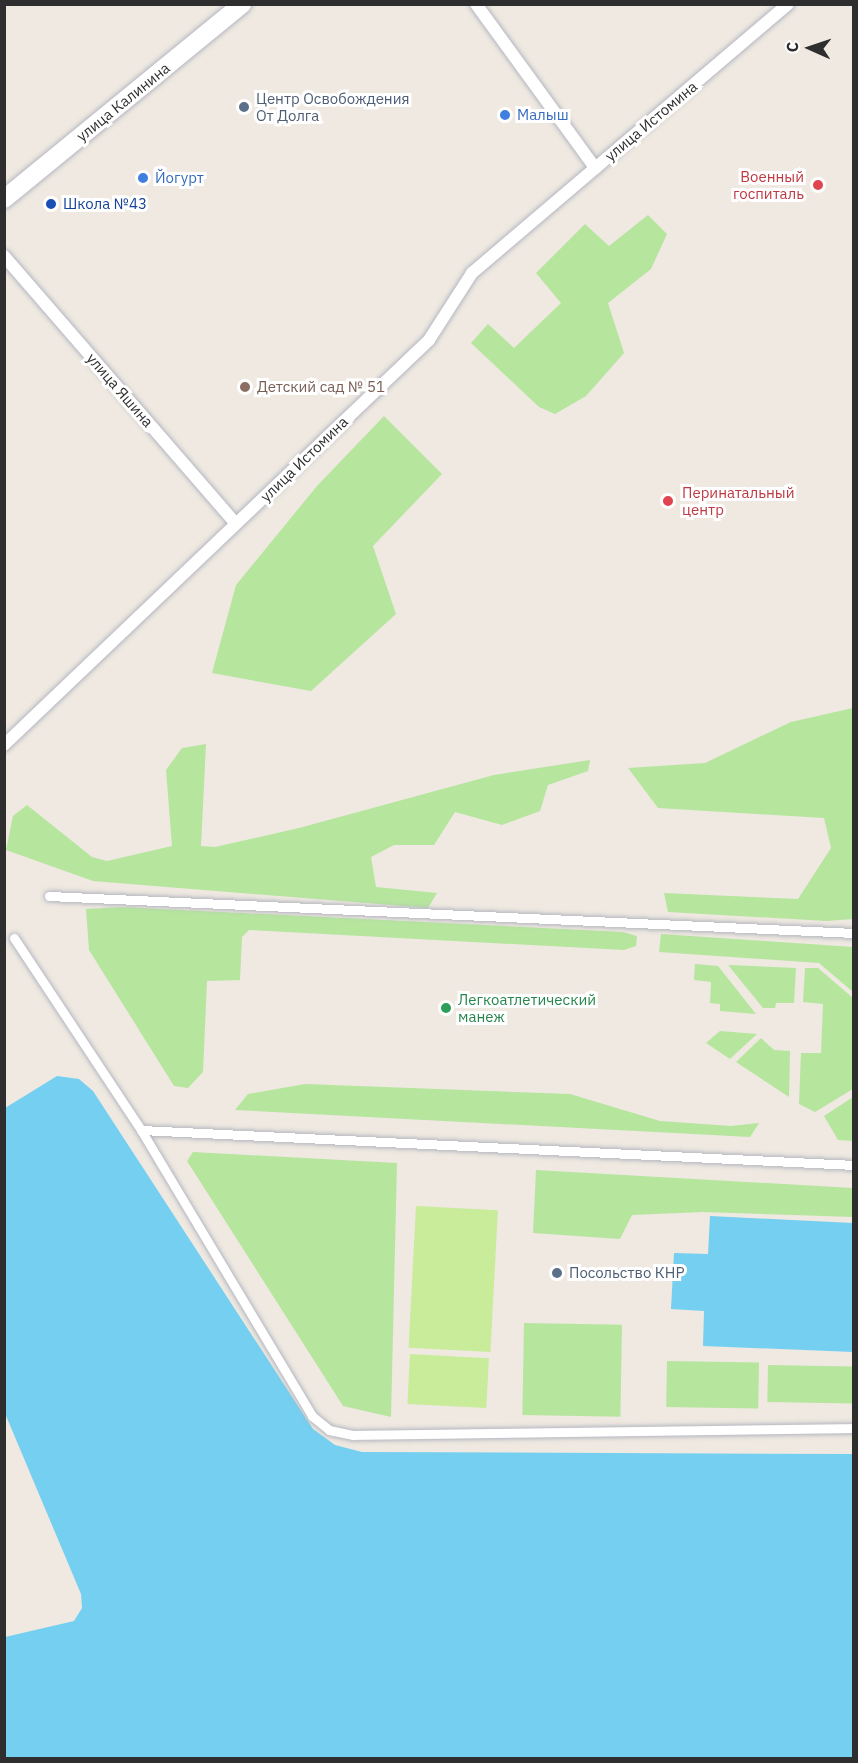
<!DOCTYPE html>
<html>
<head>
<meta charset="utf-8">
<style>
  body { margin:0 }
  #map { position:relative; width:858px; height:1763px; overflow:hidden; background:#efe9e1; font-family:"IBM Plex Sans",sans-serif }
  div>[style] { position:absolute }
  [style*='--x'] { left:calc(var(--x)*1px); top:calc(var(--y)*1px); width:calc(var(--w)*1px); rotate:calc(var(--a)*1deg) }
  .green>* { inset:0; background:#b6e59e; transform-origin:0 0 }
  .pitch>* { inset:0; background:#c9ec9a; transform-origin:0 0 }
  .water>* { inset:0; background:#75cff0 }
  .roads { filter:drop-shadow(0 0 2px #b4b7c1) drop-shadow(0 0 2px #b4b7c1) }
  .pedestrian>* { height:9px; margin:-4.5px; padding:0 4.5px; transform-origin:4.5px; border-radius:4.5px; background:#fff }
  .minor>* { height:12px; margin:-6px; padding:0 6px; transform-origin:6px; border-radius:6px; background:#fff }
  .secondary>* { height:18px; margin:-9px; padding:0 9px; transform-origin:9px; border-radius:9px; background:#fff }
  .dots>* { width:16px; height:16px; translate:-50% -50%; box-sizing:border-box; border:3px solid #fff; border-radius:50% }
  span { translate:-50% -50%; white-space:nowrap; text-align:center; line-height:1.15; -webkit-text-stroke:6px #fff; paint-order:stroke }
  .service-label { font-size:15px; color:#4e5e75 }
  .left { translate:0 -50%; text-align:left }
  .street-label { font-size:15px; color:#2e2e2e }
  .shop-label { font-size:15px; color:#366cbe }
  .health-label { font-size:15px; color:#be3a42 }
  .right { translate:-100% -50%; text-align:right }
  .transit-label { font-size:15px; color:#164399 }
  .education-label { font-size:15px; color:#785e54 }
  .leisure-label { font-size:15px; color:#27864d }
  .frame { position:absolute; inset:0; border:6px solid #2e2e2e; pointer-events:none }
  .north { position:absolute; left:780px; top:18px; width:60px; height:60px; -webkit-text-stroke:4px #fff; paint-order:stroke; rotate:273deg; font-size:16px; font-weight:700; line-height:24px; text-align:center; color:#2e2e2e }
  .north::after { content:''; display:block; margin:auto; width:21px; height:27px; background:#2e2e2e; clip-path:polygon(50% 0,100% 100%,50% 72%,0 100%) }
</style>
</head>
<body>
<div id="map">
  <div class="green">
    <i style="clip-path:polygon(648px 215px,667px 234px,651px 269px,608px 303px,624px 353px,586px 396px,555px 414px,539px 407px,471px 343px,488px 324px,514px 348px,561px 303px,536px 273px,585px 224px,609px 246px)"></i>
    <i style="clip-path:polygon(384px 416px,442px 474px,373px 546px,396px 614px,311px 691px,212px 673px,236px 585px,317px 486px)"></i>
    <i style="clip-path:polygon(853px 708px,853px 919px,827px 921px,668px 912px,664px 893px,798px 899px,831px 848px,824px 818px,658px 808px,628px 768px,705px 763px,791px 722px)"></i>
    <i style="clip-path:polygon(206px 744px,201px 846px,215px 847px,299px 828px,494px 775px,590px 760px,588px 771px,548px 785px,540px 811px,502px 825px,455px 812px,434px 845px,394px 845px,371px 857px,376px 887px,437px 893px,428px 908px,93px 881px,6px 850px,13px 816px,27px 805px,92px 857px,107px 861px,172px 846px,166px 770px,182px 748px)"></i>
    <i style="clip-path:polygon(121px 907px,623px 932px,637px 936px,636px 946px,624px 950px,249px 930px,242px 937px,240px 980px,207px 981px,203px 1072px,188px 1088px,174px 1086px,89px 950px,86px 909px)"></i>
    <i style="clip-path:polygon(661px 934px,853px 947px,853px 992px,819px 963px,659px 952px)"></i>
    <i style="clip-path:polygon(695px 964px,718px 966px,756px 1014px,720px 1011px,720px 1004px,710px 1003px,711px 982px,694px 980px)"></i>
    <i style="clip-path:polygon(728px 965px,796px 968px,794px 1003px,776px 1003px,775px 1008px,763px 1008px)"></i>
    <i style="clip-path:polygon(805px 968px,818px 968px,853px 998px,853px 1089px,815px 1112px,799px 1104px,801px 1053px,821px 1053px,823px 1004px,803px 1002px)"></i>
    <i style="clip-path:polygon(720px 1031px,757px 1034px,730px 1059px,706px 1043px)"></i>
    <i style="clip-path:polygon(761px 1038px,774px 1050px,790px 1051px,789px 1097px,736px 1062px)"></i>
    <i style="clip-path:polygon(305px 1084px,570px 1094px,660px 1121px,731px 1126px,759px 1123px,750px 1137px,235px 1110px,248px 1094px)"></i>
    <i style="clip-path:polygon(853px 1097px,853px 1141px,838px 1140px,824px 1116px)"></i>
    <i style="clip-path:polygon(193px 1152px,397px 1163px,391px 1417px,343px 1406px,187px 1161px)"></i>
    <i style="clip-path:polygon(536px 1170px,853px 1188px,853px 1217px,703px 1212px,632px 1215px,620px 1239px,533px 1233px)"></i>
    <i style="left:524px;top:1323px;width:98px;height:92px;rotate:1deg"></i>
    <i style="left:667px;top:1361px;width:92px;height:46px;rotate:1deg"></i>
    <i style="left:768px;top:1365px;width:85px;height:37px;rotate:1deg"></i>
  </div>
  <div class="pitch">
    <i style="left:416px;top:1206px;width:82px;height:142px;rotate:3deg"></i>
    <i style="left:410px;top:1354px;width:79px;height:50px;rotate:3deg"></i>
  </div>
  <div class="water">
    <i style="clip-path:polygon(57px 1076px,79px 1079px,93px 1091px,313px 1429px,335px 1445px,362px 1452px,853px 1454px,853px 1758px,5px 1758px,5px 1637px,74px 1621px,82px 1608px,81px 1594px,4px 1411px,5px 1108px)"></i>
    <i style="clip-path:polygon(710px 1216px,853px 1223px,853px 1352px,703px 1346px,704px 1311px,671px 1309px,674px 1253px,708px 1254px)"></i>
  </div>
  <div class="roads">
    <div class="pedestrian">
      <i style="--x:49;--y:896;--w:806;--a:2.63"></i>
      <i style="--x:14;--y:938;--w:230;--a:56.5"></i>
      <i style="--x:141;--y:1130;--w:333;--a:59.1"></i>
      <i style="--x:312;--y:1416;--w:22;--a:39"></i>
      <i style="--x:329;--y:1430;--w:25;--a:12"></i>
      <i style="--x:353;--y:1435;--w:501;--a:-0.8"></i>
      <i style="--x:141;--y:1130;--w:714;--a:2.81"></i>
    </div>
    <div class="minor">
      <i style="--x:476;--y:4;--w:203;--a:54"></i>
      <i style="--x:4;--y:256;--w:354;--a:49.1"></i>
      <i style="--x:4;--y:745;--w:587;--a:-43.62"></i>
      <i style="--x:429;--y:340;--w:80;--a:-57.3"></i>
      <i style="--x:472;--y:273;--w:415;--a:-40.4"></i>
    </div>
    <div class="secondary">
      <i style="--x:4;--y:199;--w:308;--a:-39.3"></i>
    </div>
  </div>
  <div class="dots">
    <i style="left:244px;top:107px;background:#5c6f8a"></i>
    <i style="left:505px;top:115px;background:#3f7fe0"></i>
    <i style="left:143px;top:178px;background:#3f7fe0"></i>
    <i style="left:818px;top:185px;background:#e0444e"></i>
    <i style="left:51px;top:204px;background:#1a4fb4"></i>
    <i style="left:245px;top:387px;background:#8d6e63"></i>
    <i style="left:668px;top:501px;background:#e0444e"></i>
    <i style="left:446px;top:1008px;background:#2e9e5b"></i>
    <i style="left:557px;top:1273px;background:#5c6f8a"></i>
  </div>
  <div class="service-label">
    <span class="left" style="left:256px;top:107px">Центр Освобождения<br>От Долга</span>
    <span class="left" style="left:569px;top:1273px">Посольство КНР</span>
  </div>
  <div class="street-label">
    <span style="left:123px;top:102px;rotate:-39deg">улица Калинина</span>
    <span style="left:651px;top:121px;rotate:-40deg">улица Истомина</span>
    <span style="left:120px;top:390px;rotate:49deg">улица Яшина</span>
    <span style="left:304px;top:459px;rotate:-44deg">улица Истомина</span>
  </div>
  <div class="shop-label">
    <span class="left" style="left:517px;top:115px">Малыш</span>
    <span class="left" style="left:155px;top:178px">Йогурт</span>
  </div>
  <div class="health-label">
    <span class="right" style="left:804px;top:185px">Военный<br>госпиталь</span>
    <span class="left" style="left:682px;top:501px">Перинатальный<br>центр</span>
  </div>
  <div class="transit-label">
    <span class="left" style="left:63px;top:204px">Школа №43</span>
  </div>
  <div class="education-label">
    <span class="left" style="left:257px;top:387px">Детский сад № 51</span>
  </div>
  <div class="leisure-label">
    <span class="left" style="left:458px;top:1008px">Легкоатлетический<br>манеж</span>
  </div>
  <div class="frame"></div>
  <div class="north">С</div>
</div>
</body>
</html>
